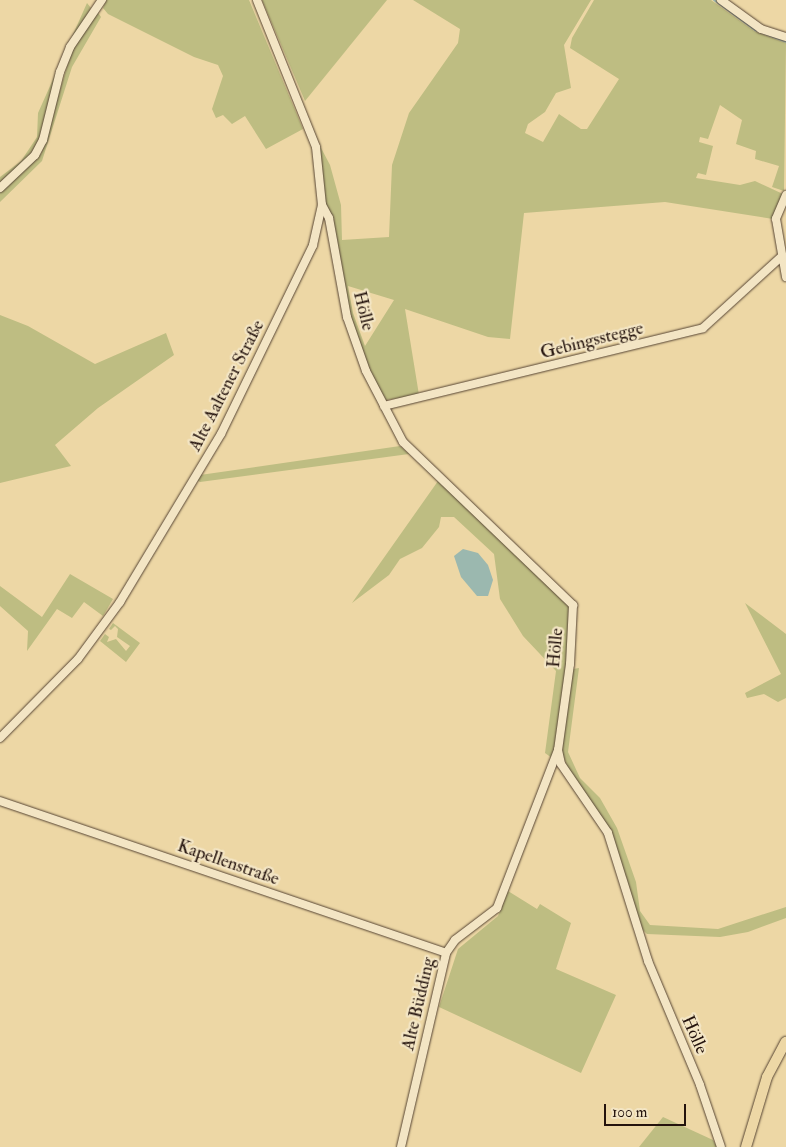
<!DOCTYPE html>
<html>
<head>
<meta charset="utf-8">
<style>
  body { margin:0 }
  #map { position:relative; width:786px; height:1147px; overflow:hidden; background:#edd7a5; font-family:"IM FELL Double Pica",serif }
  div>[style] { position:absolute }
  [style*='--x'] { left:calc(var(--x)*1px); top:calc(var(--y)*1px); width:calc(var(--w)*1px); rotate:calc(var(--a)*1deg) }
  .green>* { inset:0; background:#bebd82 }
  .water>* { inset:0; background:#9bb8af }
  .stream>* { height:2px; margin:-1px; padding:0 1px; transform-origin:1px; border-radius:1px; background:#9bb8af }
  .roads { filter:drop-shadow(0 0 1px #564433) drop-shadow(0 0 1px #564433) }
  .minor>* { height:8px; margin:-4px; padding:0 4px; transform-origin:4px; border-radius:4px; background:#f3e5c4 }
  .major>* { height:10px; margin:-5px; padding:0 5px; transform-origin:5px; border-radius:5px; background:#edd7a5 }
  span { translate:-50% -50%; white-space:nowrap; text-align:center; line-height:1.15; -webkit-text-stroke:4.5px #f3e5c4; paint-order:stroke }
  .street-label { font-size:18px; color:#24130d }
  .scale { position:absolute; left:604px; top:1104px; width:82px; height:22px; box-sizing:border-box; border:2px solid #24130d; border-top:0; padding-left:6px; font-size:15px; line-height:18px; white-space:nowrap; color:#24130d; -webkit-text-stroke:4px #f3e5c4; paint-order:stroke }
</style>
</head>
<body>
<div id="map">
  <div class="green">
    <i style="clip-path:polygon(106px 0,249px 0,303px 129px,266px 149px,245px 116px,232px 124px,223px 115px,216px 118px,212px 109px,223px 76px,218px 65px,194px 57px,108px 14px,103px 8px)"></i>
    <i style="clip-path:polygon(262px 0,387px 0,305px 101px)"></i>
    <i style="clip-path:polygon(evenodd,413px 0,591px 0,564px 45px,571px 88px,556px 93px,545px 112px,528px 124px,525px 133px,543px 142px,559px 114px,581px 129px,587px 129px,619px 79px,570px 48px,572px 38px,594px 0,711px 0,754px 31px,786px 43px,784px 191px,772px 187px,779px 166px,755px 159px,756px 151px,736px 144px,742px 120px,720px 105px,708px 139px,700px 137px,699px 142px,713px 146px,706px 175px,698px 173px,696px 178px,740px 185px,755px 181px,783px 194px,773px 219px,665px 202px,524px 213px,510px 339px,488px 337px,405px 309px,419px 395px,386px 400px,369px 370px,349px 316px,324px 204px,319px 144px,330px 165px,341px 205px,342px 240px,389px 237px,392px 165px,409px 113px,458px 43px,460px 29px,413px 0,348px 286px,394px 300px,365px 346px,353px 313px,348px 286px)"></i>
    <i style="clip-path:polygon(87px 3px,91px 8px,71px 40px,36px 151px,0 185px,0 177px,21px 161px,37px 137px,38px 113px)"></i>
    <i style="clip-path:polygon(97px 11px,101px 17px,72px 67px,42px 161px,0 202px,0 192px,41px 154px,71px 53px)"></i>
    <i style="clip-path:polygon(0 315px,28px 326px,95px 364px,166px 333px,174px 355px,98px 408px,55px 445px,71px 466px,0 483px)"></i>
    <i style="clip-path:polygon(400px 446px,409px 454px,200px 482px,197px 480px,200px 475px)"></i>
    <i style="clip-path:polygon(438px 481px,566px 598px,573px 614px,556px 748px,552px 758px,545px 753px,556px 671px,523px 636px,500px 599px,494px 554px,454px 517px,441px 517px,439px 527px,422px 548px,400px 559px,389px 575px,352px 603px)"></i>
    <i style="clip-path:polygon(70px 574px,113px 599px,103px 616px,84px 602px,72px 618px,57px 609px,27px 651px,28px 631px,0 606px,0 586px,42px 617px)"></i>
    <i style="clip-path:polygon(745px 603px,786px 634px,786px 698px,778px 702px,764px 694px,747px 698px,745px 693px,781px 674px)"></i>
    <i style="clip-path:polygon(113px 623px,140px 643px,126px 662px,100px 641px,105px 634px,109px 637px,107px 642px,116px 639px,126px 651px,130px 646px,117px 637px,118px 629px,115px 626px,111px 630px,109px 629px)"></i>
    <i style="clip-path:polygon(579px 668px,568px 752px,580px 778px,600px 798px,617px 828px,636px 882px,640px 911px,650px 925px,718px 929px,786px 907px,786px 918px,748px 932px,720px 937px,647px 934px,641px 928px,610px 832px,569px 771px,561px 750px,573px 669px)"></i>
    <i style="clip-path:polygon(508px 891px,537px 909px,540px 904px,571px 923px,556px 969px,616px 995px,581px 1073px,439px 1007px,458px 949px,498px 916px)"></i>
    <i style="clip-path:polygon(663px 1117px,713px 1140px,717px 1147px,639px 1147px)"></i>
  </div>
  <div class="water">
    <i style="clip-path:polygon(463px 549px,478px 553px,488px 565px,493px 580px,488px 596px,477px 596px,461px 577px,454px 556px)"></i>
  </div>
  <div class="stream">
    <i style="--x:714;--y:0;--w:51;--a:36.2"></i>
    <i style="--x:755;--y:30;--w:33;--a:21"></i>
  </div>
  <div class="roads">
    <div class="minor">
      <i style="--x:721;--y:0;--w:49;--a:35.9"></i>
      <i style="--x:761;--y:29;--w:26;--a:18"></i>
      <i style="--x:0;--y:188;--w:48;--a:-43.3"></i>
      <i style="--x:35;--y:155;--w:17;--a:-62"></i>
      <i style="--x:43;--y:140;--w:70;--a:-76"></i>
      <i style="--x:60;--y:72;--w:27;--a:-68"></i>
      <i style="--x:70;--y:47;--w:57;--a:-55.8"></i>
      <i style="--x:786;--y:195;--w:26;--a:113"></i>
      <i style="--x:776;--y:219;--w:59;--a:80.2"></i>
      <i style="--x:322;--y:205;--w:15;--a:62"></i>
      <i style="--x:329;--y:218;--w:101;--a:79.7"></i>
      <i style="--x:347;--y:317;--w:57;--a:70.6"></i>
      <i style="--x:366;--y:371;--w:80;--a:62.5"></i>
      <i style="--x:403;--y:442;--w:236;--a:43.8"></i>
      <i style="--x:573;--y:605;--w:59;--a:92.9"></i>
      <i style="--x:570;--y:664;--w:87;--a:97.9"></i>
      <i style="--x:558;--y:750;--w:14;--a:78"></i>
      <i style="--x:561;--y:764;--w:83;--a:55.7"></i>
      <i style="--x:608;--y:833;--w:134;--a:72.6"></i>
      <i style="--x:648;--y:961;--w:134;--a:67.2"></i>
      <i style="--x:700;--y:1085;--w:65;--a:71.3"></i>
      <i style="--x:384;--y:406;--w:328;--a:-13.7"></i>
      <i style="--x:703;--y:328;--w:107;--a:-42.3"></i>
      <i style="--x:0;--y:738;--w:111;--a:-45.4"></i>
      <i style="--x:78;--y:659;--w:71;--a:-53.6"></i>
      <i style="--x:120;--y:602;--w:196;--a:-59"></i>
      <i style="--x:221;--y:434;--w:210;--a:-64"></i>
      <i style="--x:313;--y:245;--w:41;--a:-77.3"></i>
      <i style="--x:322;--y:205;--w:58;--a:-95.9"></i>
      <i style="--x:316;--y:147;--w:158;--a:-111.9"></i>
      <i style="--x:0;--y:801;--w:471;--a:18.8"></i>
      <i style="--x:401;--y:1147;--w:199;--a:-76.9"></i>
      <i style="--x:446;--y:953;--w:16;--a:-55"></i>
      <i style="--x:455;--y:940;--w:53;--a:-37.3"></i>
      <i style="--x:497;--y:908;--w:169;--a:-68.9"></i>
    </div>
    <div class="major">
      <i style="--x:746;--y:1147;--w:73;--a:-73.3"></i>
      <i style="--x:767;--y:1077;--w:40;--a:-62"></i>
    </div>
  </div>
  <div class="street-label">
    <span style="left:363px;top:311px;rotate:76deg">Hölle</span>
    <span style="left:592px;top:341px;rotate:-14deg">Gebingsstegge</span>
    <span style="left:227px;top:386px;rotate:-63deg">Alte Aaltener Straße</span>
    <span style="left:556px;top:648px;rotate:-85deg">Hölle</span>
    <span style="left:228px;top:863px;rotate:19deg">Kapellenstraße</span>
    <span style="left:419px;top:1004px;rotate:-77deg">Alte Büdding</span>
    <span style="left:694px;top:1035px;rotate:66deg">Hölle</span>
  </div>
  <div class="scale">100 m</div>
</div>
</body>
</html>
